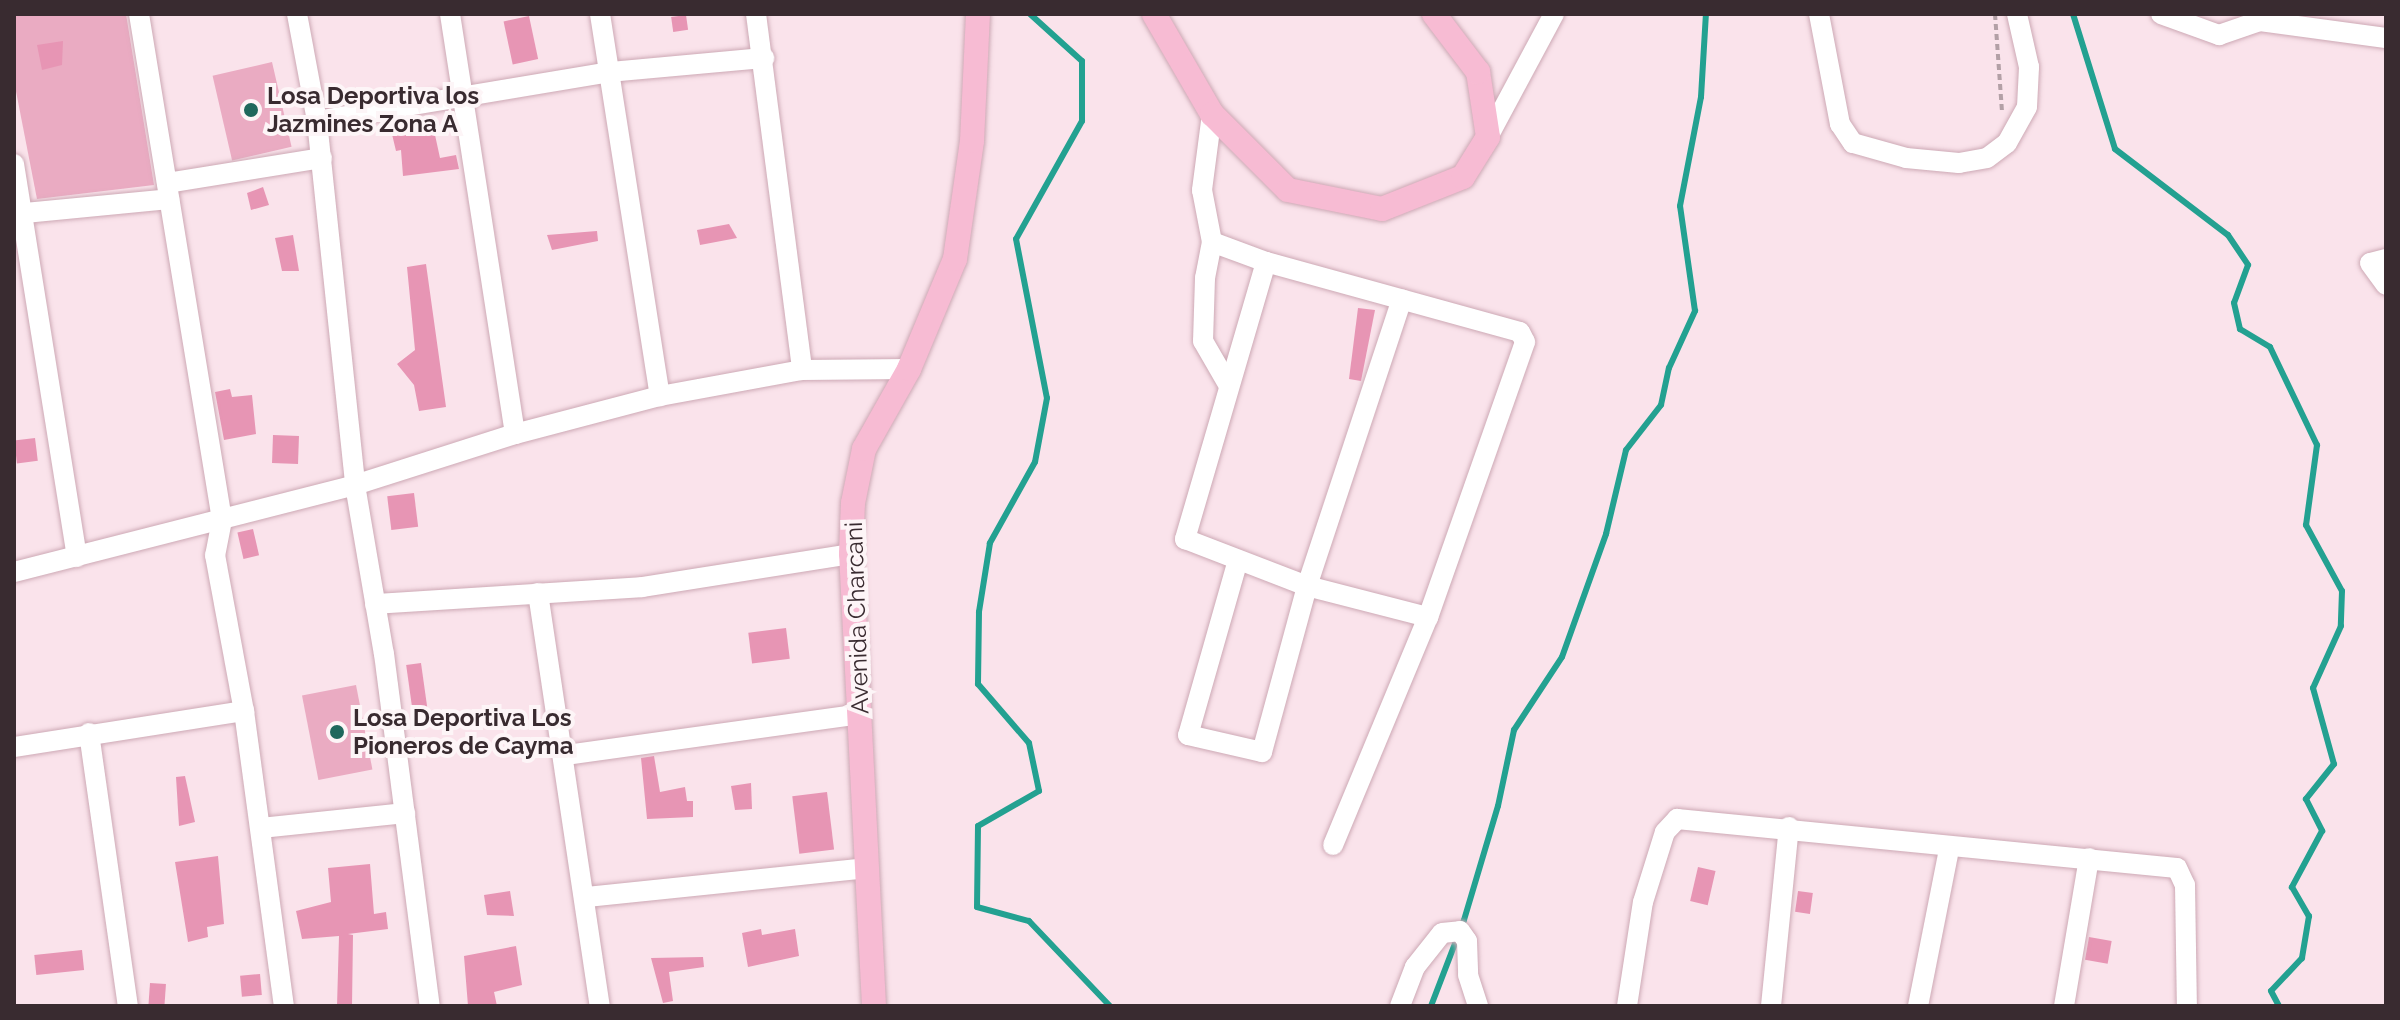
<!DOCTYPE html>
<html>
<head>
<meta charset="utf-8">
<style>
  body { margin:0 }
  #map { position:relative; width:2400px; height:1020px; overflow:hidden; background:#fae3eb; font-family:Raleway,sans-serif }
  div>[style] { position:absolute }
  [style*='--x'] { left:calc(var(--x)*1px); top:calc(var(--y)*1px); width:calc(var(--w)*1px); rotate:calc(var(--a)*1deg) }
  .green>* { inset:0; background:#eaabc2; transform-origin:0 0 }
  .stream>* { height:6px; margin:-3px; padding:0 3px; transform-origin:3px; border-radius:3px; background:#23a191 }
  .building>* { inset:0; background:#e795b4; transform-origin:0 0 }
  .path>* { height:4px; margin-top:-2px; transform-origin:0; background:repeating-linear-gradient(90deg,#b3a0a6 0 6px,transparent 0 10px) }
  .roads { filter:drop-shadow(0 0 2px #cda9b5) drop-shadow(0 0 2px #cda9b5) }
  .minor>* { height:20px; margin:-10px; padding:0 10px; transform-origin:10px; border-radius:10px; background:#fff }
  .major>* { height:24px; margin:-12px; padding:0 12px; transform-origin:12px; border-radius:12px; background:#f7bbd3 }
  .dots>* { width:22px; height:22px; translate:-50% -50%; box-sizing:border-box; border:4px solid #fdf5f7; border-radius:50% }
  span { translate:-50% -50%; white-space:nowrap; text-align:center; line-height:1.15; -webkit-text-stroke:8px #fdf5f7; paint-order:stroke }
  .poi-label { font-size:24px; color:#392b30; font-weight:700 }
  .left { translate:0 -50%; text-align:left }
  .street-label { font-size:24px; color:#392b30 }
  .frame { position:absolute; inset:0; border:16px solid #392b30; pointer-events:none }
</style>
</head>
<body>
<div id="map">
  <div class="green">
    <i style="clip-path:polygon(14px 14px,126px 14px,154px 185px,37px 199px,14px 81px)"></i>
    <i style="left:272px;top:62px;width:87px;height:61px;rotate:77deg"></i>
    <i style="left:356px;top:685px;width:86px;height:55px;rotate:79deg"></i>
  </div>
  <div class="stream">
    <i style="--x:1030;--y:14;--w:70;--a:42.1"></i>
    <i style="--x:1082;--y:61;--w:60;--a:90"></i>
    <i style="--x:1082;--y:121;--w:135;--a:119.2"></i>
    <i style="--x:1016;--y:239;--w:162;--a:79"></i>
    <i style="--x:1047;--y:398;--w:65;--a:100.6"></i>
    <i style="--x:1035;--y:462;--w:93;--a:119.1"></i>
    <i style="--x:990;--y:543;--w:70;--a:99.1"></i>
    <i style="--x:979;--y:612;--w:72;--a:90.8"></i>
    <i style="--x:978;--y:684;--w:78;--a:49.2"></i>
    <i style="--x:1029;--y:743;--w:49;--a:78.2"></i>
    <i style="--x:1039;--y:791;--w:70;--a:150.2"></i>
    <i style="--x:978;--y:826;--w:81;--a:90.7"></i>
    <i style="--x:977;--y:907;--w:54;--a:15.1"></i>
    <i style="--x:1029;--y:921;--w:117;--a:46.4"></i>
    <i style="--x:2073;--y:14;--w:141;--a:72.7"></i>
    <i style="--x:2115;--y:149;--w:142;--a:37.3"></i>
    <i style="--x:2228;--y:235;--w:36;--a:56"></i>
    <i style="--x:2248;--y:265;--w:40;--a:110.2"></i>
    <i style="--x:2234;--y:303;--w:27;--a:77"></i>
    <i style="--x:2240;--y:329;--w:35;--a:31"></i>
    <i style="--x:2270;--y:347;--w:109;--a:64.4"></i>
    <i style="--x:2317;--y:445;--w:81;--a:97.8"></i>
    <i style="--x:2306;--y:525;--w:75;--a:61.4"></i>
    <i style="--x:2342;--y:591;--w:35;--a:92"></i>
    <i style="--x:2341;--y:626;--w:68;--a:114.3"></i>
    <i style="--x:2313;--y:688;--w:79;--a:74.6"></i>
    <i style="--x:2334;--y:764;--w:45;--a:128.7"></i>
    <i style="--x:2306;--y:799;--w:36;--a:63"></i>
    <i style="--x:2322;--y:831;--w:64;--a:118.2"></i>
    <i style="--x:2292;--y:887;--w:34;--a:60"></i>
    <i style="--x:2309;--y:916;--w:43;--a:99.5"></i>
    <i style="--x:2302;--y:958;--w:45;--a:133.2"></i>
    <i style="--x:2271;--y:991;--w:17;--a:62"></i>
    <i style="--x:1431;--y:1006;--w:92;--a:-69"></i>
    <i style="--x:1464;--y:920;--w:119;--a:-73.4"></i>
    <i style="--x:1498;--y:806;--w:78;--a:-78.1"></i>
    <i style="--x:1514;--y:730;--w:87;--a:-56.7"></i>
    <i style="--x:1562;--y:657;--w:131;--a:-70.3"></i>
    <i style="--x:1606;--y:534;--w:86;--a:-76.6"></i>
    <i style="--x:1626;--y:450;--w:57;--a:-52.1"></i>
    <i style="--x:1661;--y:405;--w:38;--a:-78"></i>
    <i style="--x:1669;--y:368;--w:63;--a:-65.5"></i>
    <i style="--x:1695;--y:311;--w:106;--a:-98.1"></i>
    <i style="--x:1680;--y:206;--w:111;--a:-79.1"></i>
    <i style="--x:1701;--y:97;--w:83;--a:-86.6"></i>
  </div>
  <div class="building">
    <i style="left:686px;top:15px;width:15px;height:15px;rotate:82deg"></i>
    <i style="left:529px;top:16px;width:44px;height:26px;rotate:78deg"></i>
    <i style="clip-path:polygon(63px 41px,62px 65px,42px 70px,37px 45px)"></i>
    <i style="clip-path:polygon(432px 121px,440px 158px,456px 155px,459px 169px,403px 176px,401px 150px,396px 151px,391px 130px)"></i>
    <i style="clip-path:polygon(263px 187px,269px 205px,251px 210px,247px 193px)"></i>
    <i style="clip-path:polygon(729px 224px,737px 238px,700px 245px,697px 230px)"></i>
    <i style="clip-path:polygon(597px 231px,598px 241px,552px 250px,547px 235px)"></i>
    <i style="clip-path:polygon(293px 235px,299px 271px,282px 271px,275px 238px)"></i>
    <i style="clip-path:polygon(426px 264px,446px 407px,419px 411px,414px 385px,397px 364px,415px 350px,407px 267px)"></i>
    <i style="clip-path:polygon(1358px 308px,1375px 310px,1361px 381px,1349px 379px)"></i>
    <i style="clip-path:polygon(230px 389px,232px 397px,252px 395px,256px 434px,224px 440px,215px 392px)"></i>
    <i style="left:273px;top:435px;width:26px;height:28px;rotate:2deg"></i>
    <i style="left:35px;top:438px;width:23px;height:21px;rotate:83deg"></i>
    <i style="left:414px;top:493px;width:34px;height:27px;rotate:83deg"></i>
    <i style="left:253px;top:529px;width:27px;height:16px;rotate:77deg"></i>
    <i style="left:786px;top:628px;width:31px;height:38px;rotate:83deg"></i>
    <i style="left:421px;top:663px;width:48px;height:15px;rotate:82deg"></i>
    <i style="clip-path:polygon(654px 756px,660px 792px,685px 787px,687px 801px,693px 801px,693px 817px,647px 819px,641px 758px)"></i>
    <i style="clip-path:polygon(185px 776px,195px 822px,179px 826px,176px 777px)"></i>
    <i style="clip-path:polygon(751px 783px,752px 809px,735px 810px,731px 786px)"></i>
    <i style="left:827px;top:792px;width:58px;height:35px;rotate:83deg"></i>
    <i style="clip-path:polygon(218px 856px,224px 924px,207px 927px,208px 937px,188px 942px,175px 862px)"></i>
    <i style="clip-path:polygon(370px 864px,374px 914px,386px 912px,388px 929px,348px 934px,353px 935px,352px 1006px,337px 1006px,339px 936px,302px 939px,296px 911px,331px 902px,328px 868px)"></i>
    <i style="left:1698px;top:867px;width:18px;height:35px;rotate:13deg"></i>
    <i style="clip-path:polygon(510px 891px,514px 916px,487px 915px,484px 895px)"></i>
    <i style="left:1798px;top:891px;width:15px;height:21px;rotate:8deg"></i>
    <i style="clip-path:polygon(761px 929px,762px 935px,795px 929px,799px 956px,748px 967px,742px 933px)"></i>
    <i style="left:2089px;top:937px;width:23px;height:23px;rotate:10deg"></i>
    <i style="clip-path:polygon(516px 946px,522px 985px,494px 992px,497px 1006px,468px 1006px,464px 956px)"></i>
    <i style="left:82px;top:950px;width:20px;height:48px;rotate:84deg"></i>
    <i style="clip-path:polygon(703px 957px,704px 967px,669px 972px,673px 1001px,663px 1003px,651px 958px)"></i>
    <i style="left:260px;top:974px;width:21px;height:20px;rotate:85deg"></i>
    <i style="left:150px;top:983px;width:16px;height:23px;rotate:4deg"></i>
  </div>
  <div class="path">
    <i style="--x:1995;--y:14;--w:97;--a:85.9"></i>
  </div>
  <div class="roads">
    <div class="minor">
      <i style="--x:139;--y:14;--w:513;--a:80.68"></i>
      <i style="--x:222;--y:520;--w:36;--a:101"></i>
      <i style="--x:215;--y:555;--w:159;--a:79.5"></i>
      <i style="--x:244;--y:711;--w:298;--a:82.3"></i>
      <i style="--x:297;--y:14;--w:109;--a:79.4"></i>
      <i style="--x:317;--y:121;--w:366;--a:84"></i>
      <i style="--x:355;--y:485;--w:171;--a:80.3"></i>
      <i style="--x:384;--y:654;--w:355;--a:82.6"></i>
      <i style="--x:450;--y:14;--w:425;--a:81.2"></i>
      <i style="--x:600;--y:14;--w:387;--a:81.1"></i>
      <i style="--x:756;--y:14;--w:359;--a:82.6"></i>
      <i style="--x:1819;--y:14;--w:112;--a:79.2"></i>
      <i style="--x:1840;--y:124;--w:23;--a:56"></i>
      <i style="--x:1853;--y:143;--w:55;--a:15.8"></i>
      <i style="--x:1906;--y:158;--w:53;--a:5.4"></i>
      <i style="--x:1959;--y:163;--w:28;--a:-10"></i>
      <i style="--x:1987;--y:158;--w:25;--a:-37"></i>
      <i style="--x:2007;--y:143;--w:41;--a:-60.9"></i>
      <i style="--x:2027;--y:107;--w:40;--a:-87.1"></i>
      <i style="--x:2029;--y:67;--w:54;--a:-102.8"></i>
      <i style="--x:2161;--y:14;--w:62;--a:19.9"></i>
      <i style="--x:2219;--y:35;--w:43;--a:-18.9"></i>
      <i style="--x:2260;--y:21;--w:127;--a:7.7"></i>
      <i style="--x:1212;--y:114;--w:77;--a:97.5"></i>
      <i style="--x:1202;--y:190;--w:53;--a:79.1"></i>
      <i style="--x:1212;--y:242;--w:58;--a:20.3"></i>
      <i style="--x:1266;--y:262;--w:263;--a:15.4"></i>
      <i style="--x:1520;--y:332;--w:11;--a:63"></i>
      <i style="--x:1525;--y:342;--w:292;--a:109.4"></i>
      <i style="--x:1428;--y:617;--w:247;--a:112.6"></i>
      <i style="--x:317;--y:121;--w:297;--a:-9.5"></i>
      <i style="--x:610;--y:72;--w:155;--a:-5.2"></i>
      <i style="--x:1488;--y:137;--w:140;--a:-61.8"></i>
      <i style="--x:14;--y:164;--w:398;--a:80.9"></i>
      <i style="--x:167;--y:183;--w:157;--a:-9.2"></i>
      <i style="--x:14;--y:214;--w:156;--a:-5.5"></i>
      <i style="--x:1212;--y:242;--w:37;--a:101"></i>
      <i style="--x:1205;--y:278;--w:63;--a:91.8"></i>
      <i style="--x:1203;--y:341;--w:52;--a:60"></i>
      <i style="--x:2386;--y:259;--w:16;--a:166"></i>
      <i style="--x:2370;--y:263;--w:27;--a:54"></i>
      <i style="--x:1266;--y:262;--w:289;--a:106.3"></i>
      <i style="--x:1185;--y:539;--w:131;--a:21.1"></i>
      <i style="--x:1307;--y:586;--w:125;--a:14.4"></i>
      <i style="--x:1238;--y:560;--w:182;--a:105.9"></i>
      <i style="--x:1188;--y:735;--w:76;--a:12.9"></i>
      <i style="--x:1262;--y:752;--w:172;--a:-74.8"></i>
      <i style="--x:1307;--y:586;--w:302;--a:-71.7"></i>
      <i style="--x:14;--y:572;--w:352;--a:-14.3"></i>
      <i style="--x:355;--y:485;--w:168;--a:-17.7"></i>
      <i style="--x:515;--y:434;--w:150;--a:-14.7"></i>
      <i style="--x:660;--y:396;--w:144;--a:-10.4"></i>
      <i style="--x:802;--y:370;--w:107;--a:-0.5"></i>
      <i style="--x:538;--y:593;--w:418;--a:81.5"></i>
      <i style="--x:375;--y:604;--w:268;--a:-3.6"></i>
      <i style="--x:642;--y:587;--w:212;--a:-9"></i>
      <i style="--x:89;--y:733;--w:276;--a:81.9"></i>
      <i style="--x:14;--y:747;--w:233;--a:-8.9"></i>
      <i style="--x:566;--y:755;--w:298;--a:-7.9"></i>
      <i style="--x:261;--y:828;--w:145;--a:-5.9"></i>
      <i style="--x:587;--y:897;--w:282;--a:-5.9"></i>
      <i style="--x:1400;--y:1006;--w:42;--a:-69"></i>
      <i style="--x:1415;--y:967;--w:43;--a:-51.5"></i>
      <i style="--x:1442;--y:933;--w:18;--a:-6"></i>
      <i style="--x:1460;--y:931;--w:12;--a:55"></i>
      <i style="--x:1467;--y:941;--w:34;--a:88"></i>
      <i style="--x:1468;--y:975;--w:33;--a:72"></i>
      <i style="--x:1627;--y:1006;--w:105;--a:-81.3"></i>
      <i style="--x:1643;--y:902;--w:73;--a:-72.6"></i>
      <i style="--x:1665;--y:832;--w:18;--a:-47"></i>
      <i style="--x:1677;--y:819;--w:502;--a:5.6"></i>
      <i style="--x:2177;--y:868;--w:19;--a:65"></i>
      <i style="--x:2185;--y:885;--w:121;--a:89.1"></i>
      <i style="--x:1771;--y:1006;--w:180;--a:-84.3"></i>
      <i style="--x:1918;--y:1006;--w:160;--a:-78.8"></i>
      <i style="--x:2064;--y:1006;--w:150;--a:-80.4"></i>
    </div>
    <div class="major">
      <i style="--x:1154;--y:14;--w:116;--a:59.9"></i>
      <i style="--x:1212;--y:114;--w:107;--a:45"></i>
      <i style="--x:1288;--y:190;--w:96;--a:11.4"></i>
      <i style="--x:1382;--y:209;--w:87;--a:-21.6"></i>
      <i style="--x:1463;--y:177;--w:47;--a:-58"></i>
      <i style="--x:1488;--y:137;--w:66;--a:-98.7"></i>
      <i style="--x:1478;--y:72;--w:73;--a:-127.2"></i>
      <i style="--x:874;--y:1006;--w:453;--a:-92.9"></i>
      <i style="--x:851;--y:554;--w:51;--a:-87.8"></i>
      <i style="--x:853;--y:503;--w:55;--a:-78.5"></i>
      <i style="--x:864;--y:449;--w:92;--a:-60.6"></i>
      <i style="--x:909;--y:369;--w:119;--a:-67.3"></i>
      <i style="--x:955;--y:259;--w:119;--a:-81.8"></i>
      <i style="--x:972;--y:141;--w:127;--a:-87.3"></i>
    </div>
  </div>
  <div class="dots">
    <i style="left:251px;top:110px;background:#20685d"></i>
    <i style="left:337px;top:732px;background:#20685d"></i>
  </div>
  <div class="poi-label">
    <span class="left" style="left:267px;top:110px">Losa Deportiva los<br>Jazmines Zona A</span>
    <span class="left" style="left:353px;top:732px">Losa Deportiva Los<br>Pioneros de Cayma</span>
  </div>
  <div class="street-label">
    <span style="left:857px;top:618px;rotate:-92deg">Avenida Charcani</span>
  </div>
  <div class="frame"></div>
</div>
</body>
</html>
